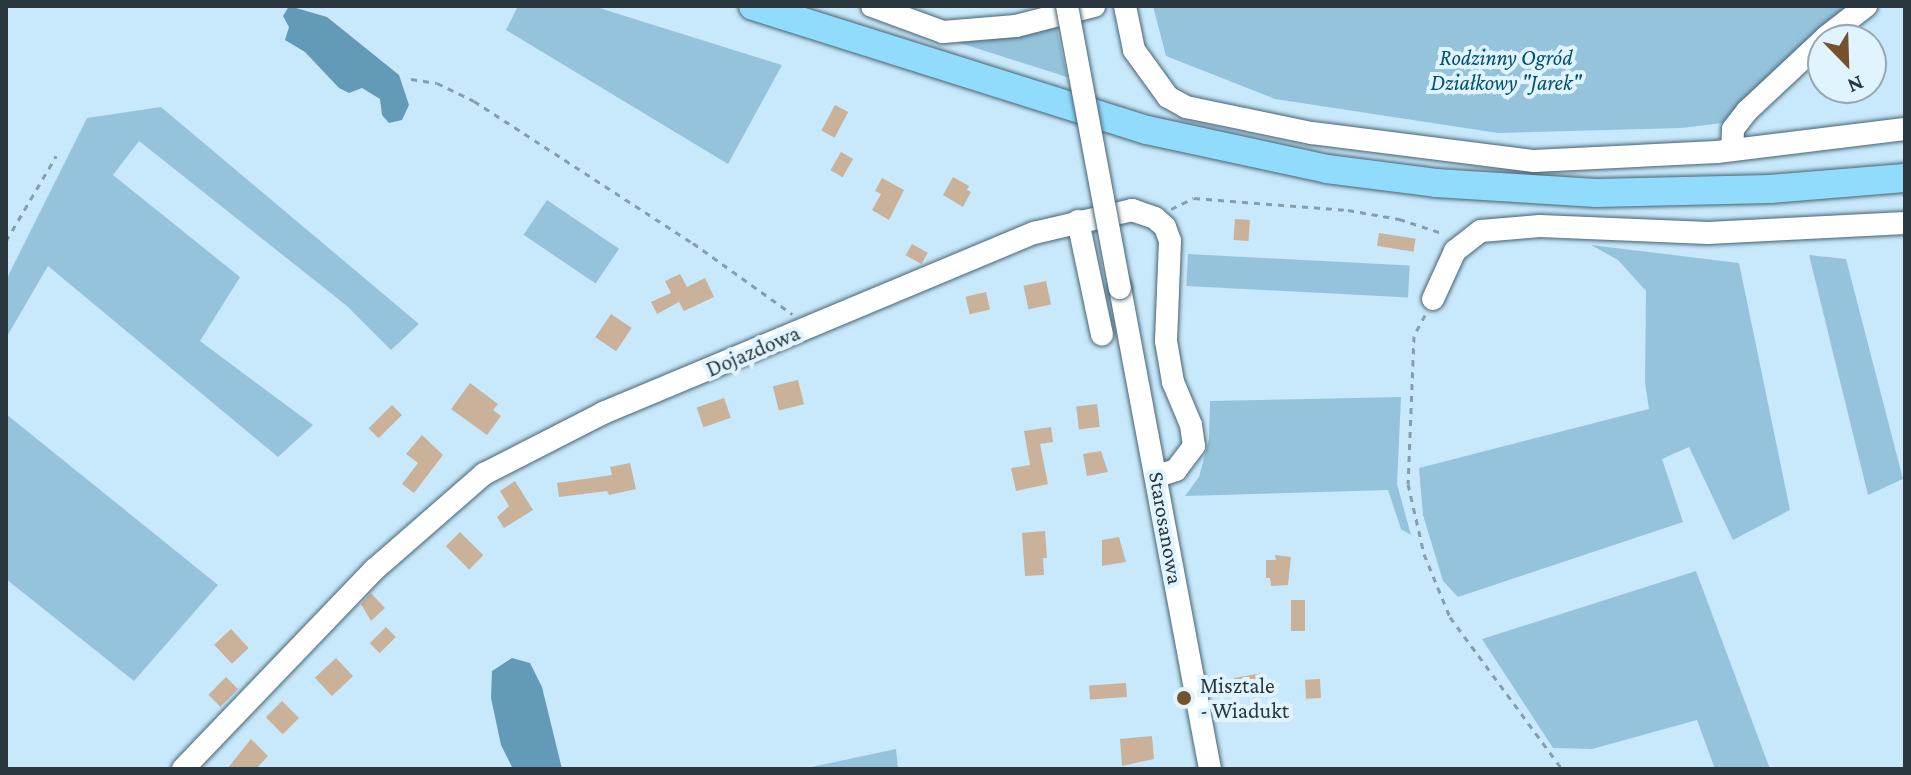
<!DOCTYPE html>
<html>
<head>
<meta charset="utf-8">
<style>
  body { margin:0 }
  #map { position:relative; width:1911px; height:775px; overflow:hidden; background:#c8e9fb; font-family:"Crimson Pro",serif }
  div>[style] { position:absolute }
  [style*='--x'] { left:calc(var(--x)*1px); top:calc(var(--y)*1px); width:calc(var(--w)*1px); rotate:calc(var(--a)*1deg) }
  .green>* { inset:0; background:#96c3dc; transform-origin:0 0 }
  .water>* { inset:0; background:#629ab7 }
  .building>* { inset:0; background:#c9b19a; transform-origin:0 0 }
  .path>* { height:3px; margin-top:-1.5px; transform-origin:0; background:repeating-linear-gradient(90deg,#869eac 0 6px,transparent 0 12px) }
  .roads { filter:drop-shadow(0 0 2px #466372) drop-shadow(0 0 2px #466372) }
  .minor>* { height:22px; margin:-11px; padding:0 11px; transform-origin:11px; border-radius:11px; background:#fff }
  .major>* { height:28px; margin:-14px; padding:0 14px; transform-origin:14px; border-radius:14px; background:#91dbfd }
  .bridges { filter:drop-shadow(0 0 2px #466372) drop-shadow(0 0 2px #466372) }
  .minor-bridge>* { height:22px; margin:-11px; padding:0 11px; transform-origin:11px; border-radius:11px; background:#fff }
  .dots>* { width:22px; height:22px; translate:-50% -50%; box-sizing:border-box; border:4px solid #e0f4ff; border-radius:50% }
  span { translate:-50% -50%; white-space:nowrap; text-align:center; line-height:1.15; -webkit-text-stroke:8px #e0f4ff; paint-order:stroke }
  .park-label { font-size:22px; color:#004f6d; font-style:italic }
  .street-label { font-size:22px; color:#2a373e }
  .poi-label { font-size:22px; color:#2a373e }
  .left { translate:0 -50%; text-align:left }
  .frame { position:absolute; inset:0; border:8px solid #2a373e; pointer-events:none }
  .north { position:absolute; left:1807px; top:24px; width:80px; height:80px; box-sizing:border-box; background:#e0f4ff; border:2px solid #97a8b2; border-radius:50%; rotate:157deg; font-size:22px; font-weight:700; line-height:32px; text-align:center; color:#2a373e }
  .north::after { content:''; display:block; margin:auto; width:28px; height:36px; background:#76522c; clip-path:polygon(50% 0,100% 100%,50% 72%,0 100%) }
</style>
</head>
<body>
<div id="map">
  <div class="green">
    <i style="clip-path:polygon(518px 6px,593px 6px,782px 65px,728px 164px,506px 30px)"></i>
    <i style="clip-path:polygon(1153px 6px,1859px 6px,1730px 122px,1682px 128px,1498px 133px,1275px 99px,1166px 56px)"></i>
    <i style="clip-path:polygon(1055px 20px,1067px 77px,941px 37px)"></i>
    <i style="clip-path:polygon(161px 107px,419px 324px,391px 350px,347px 306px,139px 141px,113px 175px,240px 277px,200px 341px,313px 425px,278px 457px,48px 266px,6px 338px,6px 280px,87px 118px)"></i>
    <i style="left:547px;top:200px;width:87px;height:42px;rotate:34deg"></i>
    <i style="clip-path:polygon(1591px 245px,1739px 263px,1790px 510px,1733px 540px,1689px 447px,1662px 459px,1683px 522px,1458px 597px,1443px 581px,1423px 515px,1419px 468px,1649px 409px,1645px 383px,1646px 291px,1618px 260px)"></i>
    <i style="left:1188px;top:254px;width:222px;height:32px;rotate:3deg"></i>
    <i style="clip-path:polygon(1809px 255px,1846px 259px,1903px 479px,1868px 495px)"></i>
    <i style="clip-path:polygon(1401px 397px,1397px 484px,1411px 535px,1401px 529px,1388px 490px,1185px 496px,1199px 477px,1209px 439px,1210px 401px)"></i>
    <i style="clip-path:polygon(6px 414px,218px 585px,134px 681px,6px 579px)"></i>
    <i style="clip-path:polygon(1696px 571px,1770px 769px,1715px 769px,1697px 720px,1592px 749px,1553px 748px,1482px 639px)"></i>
    <i style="clip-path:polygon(896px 749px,898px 769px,802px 769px)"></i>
  </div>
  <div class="water">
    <i style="clip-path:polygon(289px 6px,327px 17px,399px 75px,409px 105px,402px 120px,389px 123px,382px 115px,380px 99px,362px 88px,349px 93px,339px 88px,305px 52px,285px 40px,289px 27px,283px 16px)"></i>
    <i style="clip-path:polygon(512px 658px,530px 663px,542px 687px,562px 769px,513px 769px,501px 745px,491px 698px,492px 671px)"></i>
  </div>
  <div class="building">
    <i style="left:835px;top:105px;width:15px;height:29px;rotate:28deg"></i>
    <i style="left:841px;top:152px;width:14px;height:21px;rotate:30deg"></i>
    <i style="clip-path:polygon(953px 177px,969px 186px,967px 190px,971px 192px,963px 207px,943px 195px)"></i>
    <i style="clip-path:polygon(882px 178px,904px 190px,889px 220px,872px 210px,881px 194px,875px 191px)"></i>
    <i style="left:1235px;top:219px;width:15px;height:21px;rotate:4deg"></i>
    <i style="left:1379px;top:233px;width:37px;height:13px;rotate:9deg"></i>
    <i style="left:912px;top:244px;width:18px;height:13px;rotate:29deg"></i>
    <i style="clip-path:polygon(680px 274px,687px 287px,705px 278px,714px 297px,684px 311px,679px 302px,657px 314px,651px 302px,671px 293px,665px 281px)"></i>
    <i style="left:1046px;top:281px;width:24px;height:23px;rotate:78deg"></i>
    <i style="left:986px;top:292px;width:18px;height:21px;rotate:77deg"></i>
    <i style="left:611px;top:314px;width:25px;height:28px;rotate:34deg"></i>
    <i style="left:798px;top:380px;width:25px;height:26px;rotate:76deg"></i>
    <i style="clip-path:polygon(470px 383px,498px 404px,493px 410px,501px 416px,487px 435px,451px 409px)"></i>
    <i style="left:724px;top:398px;width:21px;height:29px;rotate:71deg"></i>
    <i style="left:1097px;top:404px;width:23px;height:21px;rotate:83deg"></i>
    <i style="left:392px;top:405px;width:14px;height:33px;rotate:45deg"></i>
    <i style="clip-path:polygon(1051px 427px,1053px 442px,1040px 444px,1048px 484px,1016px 491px,1011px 468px,1030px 465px,1024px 431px)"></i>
    <i style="clip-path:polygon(422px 435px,443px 455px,414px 493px,402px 484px,418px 463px,406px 454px)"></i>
    <i style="clip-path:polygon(1101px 451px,1108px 472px,1087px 476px,1083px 454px)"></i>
    <i style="clip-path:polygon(630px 463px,636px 489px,609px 495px,607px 491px,559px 497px,557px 483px,612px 475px,610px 467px)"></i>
    <i style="clip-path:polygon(515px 481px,533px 510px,504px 528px,497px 517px,509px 506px,500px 491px)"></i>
    <i style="clip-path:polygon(1045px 531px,1047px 558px,1043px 558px,1044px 575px,1025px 576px,1022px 533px)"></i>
    <i style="left:460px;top:532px;width:33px;height:20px;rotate:45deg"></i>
    <i style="clip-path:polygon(1119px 537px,1126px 562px,1102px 566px,1102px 540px)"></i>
    <i style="clip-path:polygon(1275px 555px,1291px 557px,1288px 585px,1271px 586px,1270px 578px,1266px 578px,1266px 560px,1276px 560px)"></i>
    <i style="clip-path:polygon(371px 593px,385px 608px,371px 621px,361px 604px)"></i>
    <i style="left:1291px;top:600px;width:14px;height:31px"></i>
    <i style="left:386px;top:627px;width:14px;height:23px;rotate:45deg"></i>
    <i style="left:231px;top:629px;width:26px;height:23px;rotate:47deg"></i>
    <i style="left:336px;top:658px;width:25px;height:29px;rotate:47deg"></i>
    <i style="clip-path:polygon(1263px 673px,1268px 694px,1252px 697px,1251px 691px,1237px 694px,1234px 678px)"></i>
    <i style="left:226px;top:677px;width:17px;height:25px;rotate:45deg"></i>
    <i style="left:1320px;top:679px;width:19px;height:15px;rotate:87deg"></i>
    <i style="left:1126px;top:683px;width:14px;height:37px;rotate:86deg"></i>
    <i style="left:282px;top:701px;width:24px;height:23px;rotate:45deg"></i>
    <i style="clip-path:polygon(1152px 736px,1154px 759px,1122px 766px,1120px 739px)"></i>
    <i style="clip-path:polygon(251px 739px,268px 756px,256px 769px,227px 769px)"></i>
  </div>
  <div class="path">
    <i style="--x:411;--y:79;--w:26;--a:9"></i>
    <i style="--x:437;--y:83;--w:41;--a:25.9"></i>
    <i style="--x:474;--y:101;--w:261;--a:33"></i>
    <i style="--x:693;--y:243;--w:122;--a:35.6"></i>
    <i style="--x:1171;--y:209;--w:25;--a:-26"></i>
    <i style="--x:1194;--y:198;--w:154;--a:4.5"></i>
    <i style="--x:1348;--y:210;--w:52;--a:10"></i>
    <i style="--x:1399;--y:219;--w:48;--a:18.1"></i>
    <i style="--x:6;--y:241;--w:99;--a:-59.5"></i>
    <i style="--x:1425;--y:315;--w:24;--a:118"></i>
    <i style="--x:1414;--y:336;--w:148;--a:92.3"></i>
    <i style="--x:1408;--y:484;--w:72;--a:77.1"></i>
    <i style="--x:1424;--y:554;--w:68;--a:67.6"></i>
    <i style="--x:1450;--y:617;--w:189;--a:53.6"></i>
  </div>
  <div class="roads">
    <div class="minor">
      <i style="--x:872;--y:6;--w:76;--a:20.1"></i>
      <i style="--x:943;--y:32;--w:73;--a:-4.7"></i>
      <i style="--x:1016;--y:26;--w:81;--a:-14.4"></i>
      <i style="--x:1125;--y:6;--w:45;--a:78.4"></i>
      <i style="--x:1134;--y:50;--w:58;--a:54.1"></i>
      <i style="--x:1168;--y:97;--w:21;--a:29"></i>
      <i style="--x:1186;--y:107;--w:129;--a:11.7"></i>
      <i style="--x:1312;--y:133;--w:224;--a:7.2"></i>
      <i style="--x:1534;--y:161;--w:183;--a:-2.8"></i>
      <i style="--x:1717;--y:152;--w:189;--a:-7"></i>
      <i style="--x:1732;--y:150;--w:21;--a:-87"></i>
      <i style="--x:1733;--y:129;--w:23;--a:-52"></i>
      <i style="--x:1747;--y:111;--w:108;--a:-43.1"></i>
      <i style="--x:1826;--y:37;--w:51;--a:-37.8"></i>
      <i style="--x:1078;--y:221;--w:116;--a:78.1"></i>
      <i style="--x:1120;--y:288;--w:489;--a:79.4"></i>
      <i style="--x:1433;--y:299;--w:53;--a:-65.4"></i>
      <i style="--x:1455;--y:251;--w:33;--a:-38"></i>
      <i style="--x:1481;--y:231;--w:59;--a:-4.8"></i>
      <i style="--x:1540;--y:226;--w:168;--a:2.4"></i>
      <i style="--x:1708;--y:233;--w:197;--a:-2.9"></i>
      <i style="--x:183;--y:769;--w:277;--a:-46.2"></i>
      <i style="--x:375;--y:569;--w:145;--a:-41.1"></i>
      <i style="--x:484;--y:474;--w:134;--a:-27.1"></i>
      <i style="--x:603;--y:413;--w:467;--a:-22.7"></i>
      <i style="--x:1034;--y:233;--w:101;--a:-13.2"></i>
      <i style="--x:1132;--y:210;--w:24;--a:19"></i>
      <i style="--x:1155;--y:218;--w:13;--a:42"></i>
      <i style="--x:1165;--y:227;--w:15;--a:70"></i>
      <i style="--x:1170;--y:241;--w:100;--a:92.3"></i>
      <i style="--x:1166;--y:341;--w:42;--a:80.3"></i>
      <i style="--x:1173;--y:382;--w:47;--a:67.3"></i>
      <i style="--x:1191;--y:425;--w:21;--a:82"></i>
      <i style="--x:1194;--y:446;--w:30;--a:127"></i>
      <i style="--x:1176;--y:470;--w:20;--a:162"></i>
    </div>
    <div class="major">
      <i style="--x:753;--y:6;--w:413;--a:17.5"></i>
      <i style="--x:1147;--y:130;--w:184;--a:12.2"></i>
      <i style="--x:1327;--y:169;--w:110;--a:7.3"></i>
      <i style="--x:1436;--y:183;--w:160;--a:3.6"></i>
      <i style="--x:1596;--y:193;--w:174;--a:-1.3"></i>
      <i style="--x:1770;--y:189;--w:135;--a:-4.7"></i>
    </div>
  </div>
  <div class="bridges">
    <div class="minor-bridge">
      <i style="--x:1067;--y:6;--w:287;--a:79.4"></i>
    </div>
  </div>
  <div class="dots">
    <i style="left:1184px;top:698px;background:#76522c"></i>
  </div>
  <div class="park-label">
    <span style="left:1506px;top:70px">Rodzinny Ogród<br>Działkowy "Jarek"</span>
  </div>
  <div class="street-label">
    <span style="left:753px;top:351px;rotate:-23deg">Dojazdowa</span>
    <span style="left:1166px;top:528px;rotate:80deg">Starosanowa</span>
  </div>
  <div class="poi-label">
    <span class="left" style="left:1200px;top:698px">Misztale<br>- Wiadukt</span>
  </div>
  <div class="frame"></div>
  <div class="north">N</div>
</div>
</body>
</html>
